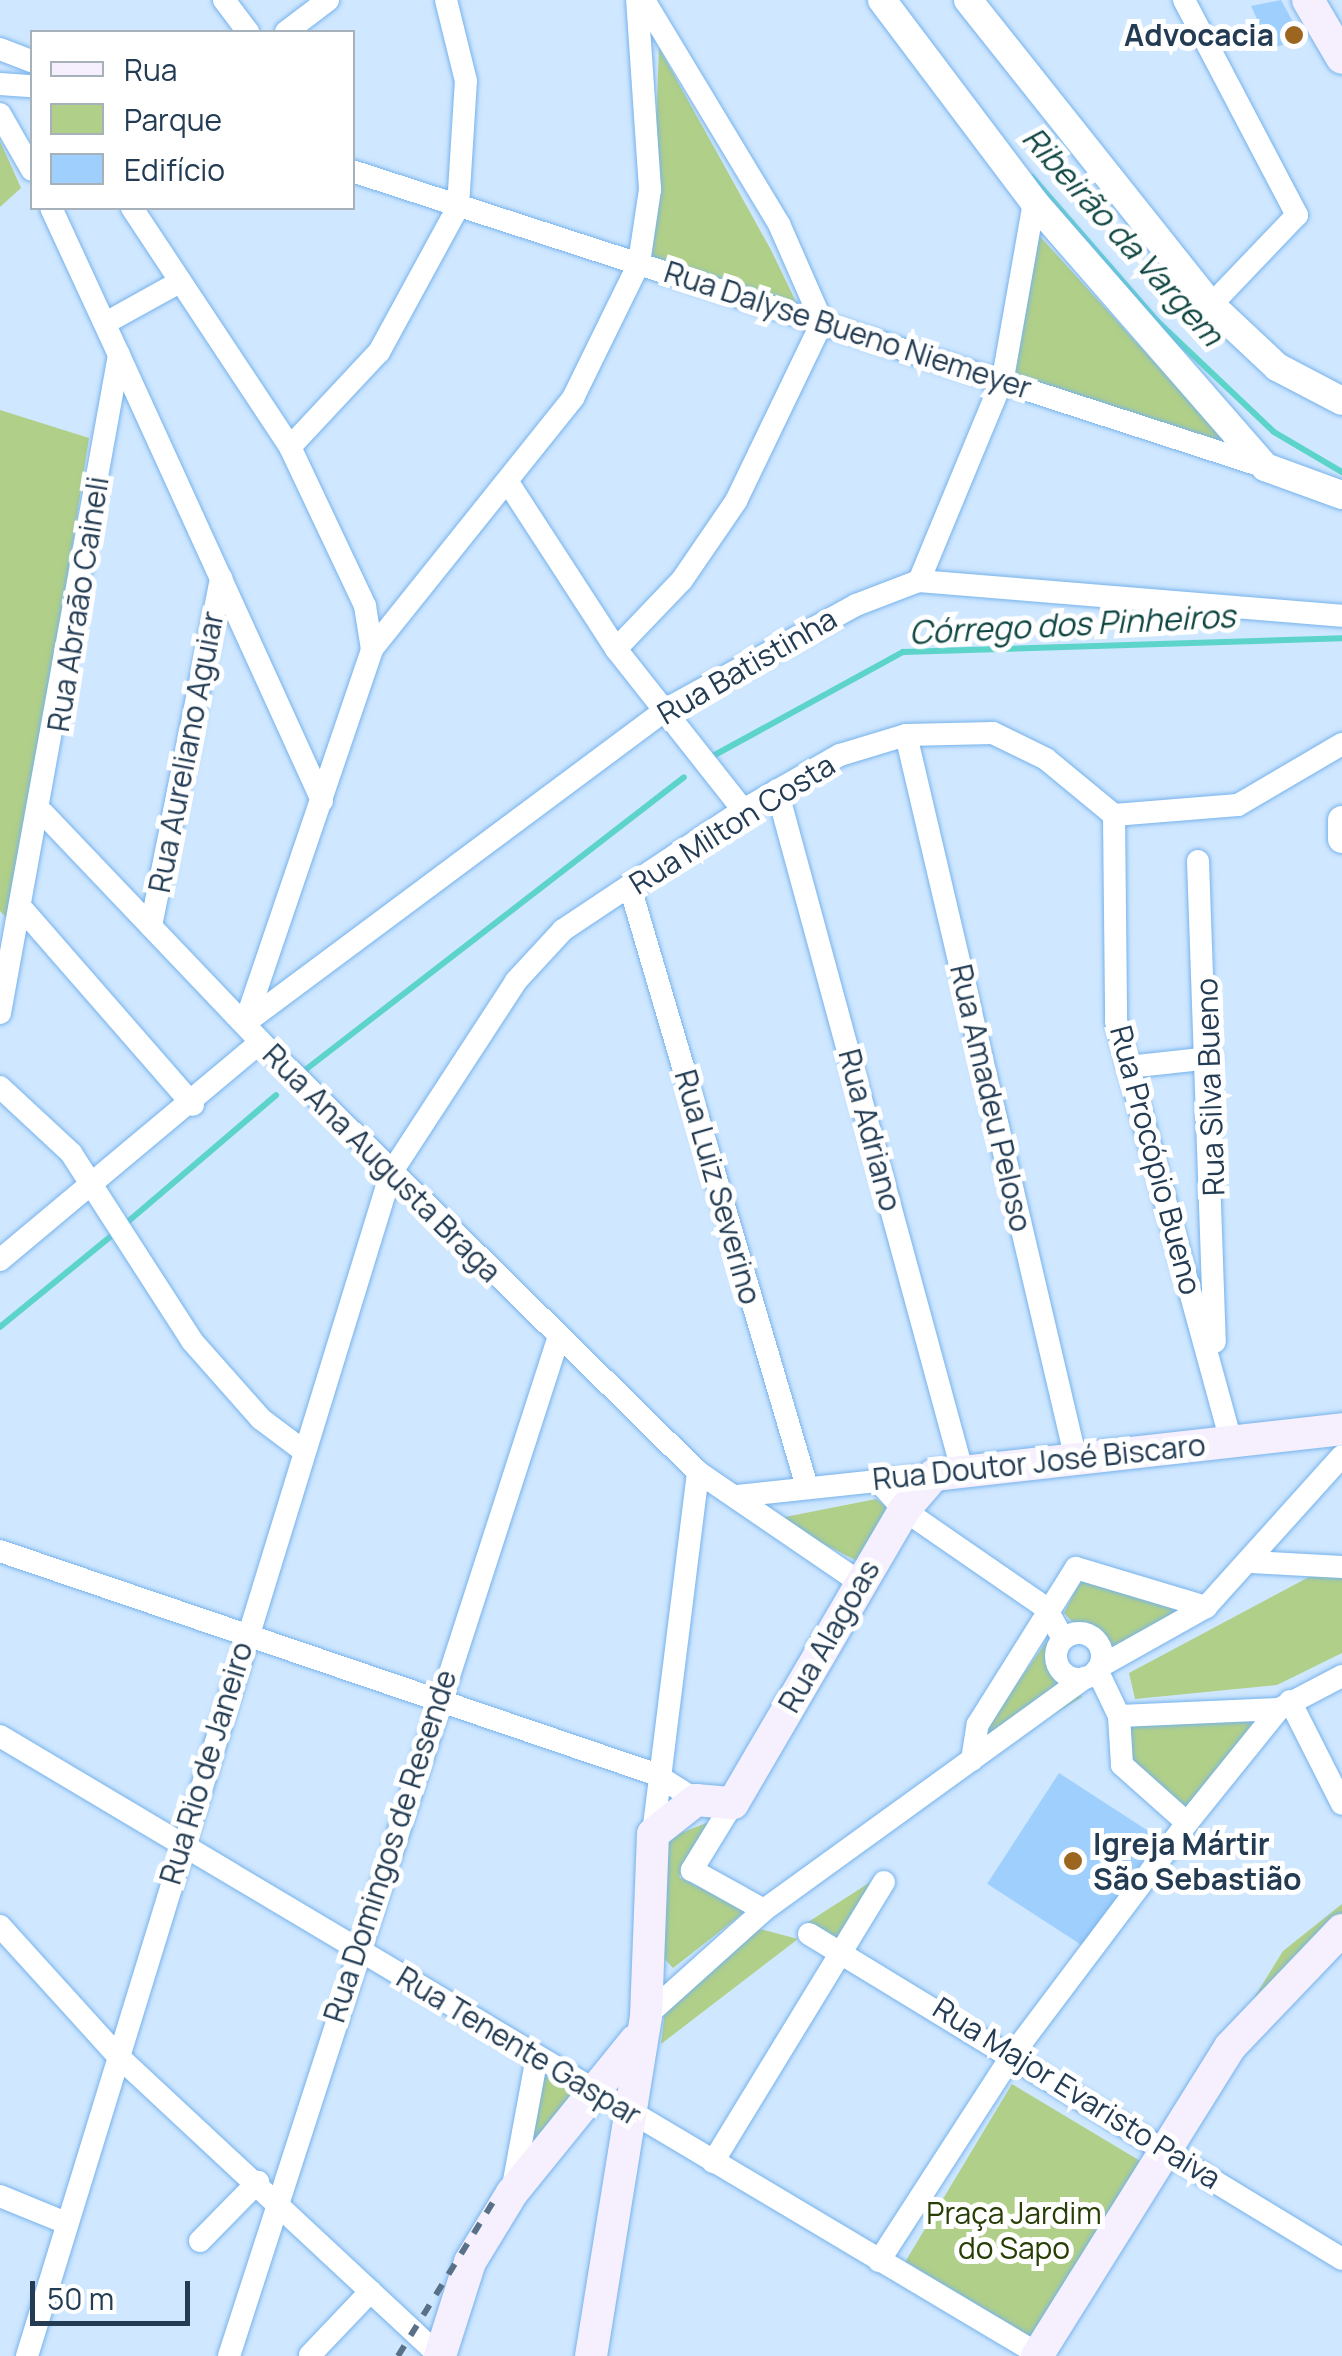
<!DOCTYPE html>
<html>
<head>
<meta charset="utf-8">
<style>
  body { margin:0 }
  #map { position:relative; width:1342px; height:2356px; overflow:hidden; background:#cfe7ff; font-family:Manrope,sans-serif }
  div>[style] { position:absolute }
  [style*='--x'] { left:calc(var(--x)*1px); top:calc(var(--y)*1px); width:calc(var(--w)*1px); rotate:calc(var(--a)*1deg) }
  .green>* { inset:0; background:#b0cf89; transform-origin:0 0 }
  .stream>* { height:6px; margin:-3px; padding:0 3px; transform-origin:3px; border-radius:3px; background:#5dd4ca }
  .building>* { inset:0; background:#9fcffd; transform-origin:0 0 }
  .roads { filter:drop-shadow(0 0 2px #77b3eb) drop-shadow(0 0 2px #77b3eb) }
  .minor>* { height:22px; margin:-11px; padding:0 11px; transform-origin:11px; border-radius:11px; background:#fff }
  .minor>.ring { margin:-11px; padding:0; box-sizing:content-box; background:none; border:22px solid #fff; border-radius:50% }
  .tertiary>* { height:28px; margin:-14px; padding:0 14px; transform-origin:14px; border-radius:14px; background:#fff }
  .secondary>* { height:32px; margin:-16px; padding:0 16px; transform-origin:16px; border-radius:16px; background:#f6effd }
  .rail>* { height:6px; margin-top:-3px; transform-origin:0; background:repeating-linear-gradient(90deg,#587088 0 12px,transparent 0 24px) }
  .dots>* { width:28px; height:28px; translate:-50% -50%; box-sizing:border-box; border:5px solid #fff; border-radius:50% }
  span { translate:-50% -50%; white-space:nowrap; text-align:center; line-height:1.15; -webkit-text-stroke:10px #fff; paint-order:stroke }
  .poi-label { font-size:30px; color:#233c53; font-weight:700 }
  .right { translate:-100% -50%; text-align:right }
  .left { translate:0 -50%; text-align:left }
  .street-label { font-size:30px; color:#233c53 }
  .park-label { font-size:30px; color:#293e05 }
  .water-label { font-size:32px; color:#0f4642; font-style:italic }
  .legend { position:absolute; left:30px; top:30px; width:325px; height:180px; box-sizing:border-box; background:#fff; border:2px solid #a7b1ba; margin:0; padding:12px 18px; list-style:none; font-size:30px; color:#233c53 }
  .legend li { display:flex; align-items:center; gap:20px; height:50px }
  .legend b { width:50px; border:2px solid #a7b1ba }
  .scale { position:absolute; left:30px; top:2281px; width:160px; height:45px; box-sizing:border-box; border:5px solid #233c53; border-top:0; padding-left:12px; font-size:30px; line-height:35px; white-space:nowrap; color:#233c53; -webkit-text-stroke:8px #fff; paint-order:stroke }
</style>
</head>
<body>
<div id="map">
  <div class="green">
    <i style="clip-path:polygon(659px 48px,771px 250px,797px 304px,651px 260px)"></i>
    <i style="clip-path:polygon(0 141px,21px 188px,0 207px)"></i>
    <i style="clip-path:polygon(1036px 232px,1208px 421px,1229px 448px,1014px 373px)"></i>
    <i style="clip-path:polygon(0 410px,89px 438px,14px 926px,0 911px)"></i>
    <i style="clip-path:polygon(876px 1499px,892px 1511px,861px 1563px,775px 1519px)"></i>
    <i style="clip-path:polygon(1085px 1571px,1197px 1616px,1120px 1647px,1088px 1639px,1064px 1613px)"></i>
    <i style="clip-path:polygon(1309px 1577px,1342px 1577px,1342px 1653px,1277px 1685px,1135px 1699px,1129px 1673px)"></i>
    <i style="clip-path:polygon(1061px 1621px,1066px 1674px,1082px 1697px,981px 1759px,982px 1733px)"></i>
    <i style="clip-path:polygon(1268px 1714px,1187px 1817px,1133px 1772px,1126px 1721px)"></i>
    <i style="clip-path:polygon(709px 1822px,679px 1877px,746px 1911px,673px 1968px,660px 1954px,666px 1839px)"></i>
    <i style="clip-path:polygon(883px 1874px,842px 1947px,805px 1924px)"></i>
    <i style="clip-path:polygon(1342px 1904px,1342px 1927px,1218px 2056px,1283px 1951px)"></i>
    <i style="clip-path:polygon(760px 1929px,798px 1939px,661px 2044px,666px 2001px)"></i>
    <i style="clip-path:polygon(542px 2074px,575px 2093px,510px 2169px)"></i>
    <i style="left:1012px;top:2084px;width:157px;height:207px;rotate:31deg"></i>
  </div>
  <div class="stream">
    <i style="--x:1032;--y:177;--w:191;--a:49"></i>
    <i style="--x:1157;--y:321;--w:161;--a:43.5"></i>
    <i style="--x:1274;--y:432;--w:79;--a:30.5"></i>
    <i style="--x:711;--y:757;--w:219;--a:-28.7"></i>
    <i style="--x:903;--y:652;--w:439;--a:-1.8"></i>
    <i style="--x:300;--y:1074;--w:485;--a:-37.7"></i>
    <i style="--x:124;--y:1225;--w:200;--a:-40.5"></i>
    <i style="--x:0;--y:1327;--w:149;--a:-39.3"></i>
  </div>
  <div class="building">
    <i style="clip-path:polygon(1281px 0,1302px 38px,1271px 49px,1251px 6px)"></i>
    <i style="left:1059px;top:1773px;width:118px;height:132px;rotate:33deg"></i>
  </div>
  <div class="roads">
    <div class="minor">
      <i style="--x:224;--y:0;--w:40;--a:53"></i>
      <i style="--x:1184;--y:0;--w:243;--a:62.3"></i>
      <i style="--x:1297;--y:215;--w:124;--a:133.7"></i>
      <i style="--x:286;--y:32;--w:53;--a:-37.3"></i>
      <i style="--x:0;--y:49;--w:34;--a:21"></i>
      <i style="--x:0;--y:84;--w:32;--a:4"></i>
      <i style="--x:0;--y:114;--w:64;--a:60.3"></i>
      <i style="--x:352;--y:171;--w:960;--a:17.96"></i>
      <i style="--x:132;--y:208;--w:287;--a:56.5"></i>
      <i style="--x:290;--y:447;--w:176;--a:64.7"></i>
      <i style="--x:365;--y:606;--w:44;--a:80.8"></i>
      <i style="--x:111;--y:320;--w:74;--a:-29"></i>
      <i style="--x:119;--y:355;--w:490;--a:65.5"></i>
      <i style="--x:290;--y:447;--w:130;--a:-46.9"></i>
      <i style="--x:379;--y:352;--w:165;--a:-61.4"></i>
      <i style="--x:458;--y:207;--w:126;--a:-86.4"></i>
      <i style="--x:466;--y:81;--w:83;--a:-103.9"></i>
      <i style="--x:509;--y:484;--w:197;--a:57"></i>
      <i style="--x:616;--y:649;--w:205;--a:51.7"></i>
      <i style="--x:919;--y:581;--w:220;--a:-67.5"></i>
      <i style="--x:1003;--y:378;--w:179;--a:-80"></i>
      <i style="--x:616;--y:649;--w:95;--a:-46.3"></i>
      <i style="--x:682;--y:580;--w:96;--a:-55.6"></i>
      <i style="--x:736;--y:501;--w:199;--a:-64.3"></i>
      <i style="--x:822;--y:322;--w:107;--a:-113.7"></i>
      <i style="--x:779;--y:224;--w:262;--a:-121.1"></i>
      <i style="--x:906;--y:735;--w:745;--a:76.8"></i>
      <i style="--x:777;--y:790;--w:705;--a:74.78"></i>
      <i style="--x:43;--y:813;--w:316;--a:46.4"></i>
      <i style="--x:261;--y:1042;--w:613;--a:44.54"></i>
      <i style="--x:698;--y:1472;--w:195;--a:34.3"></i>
      <i style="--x:1114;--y:815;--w:206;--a:89.4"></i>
      <i style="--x:1116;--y:1021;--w:434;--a:74.7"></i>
      <i style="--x:1198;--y:861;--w:481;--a:88"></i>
      <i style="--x:630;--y:887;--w:626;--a:73.56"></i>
      <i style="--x:24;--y:911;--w:257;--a:48.9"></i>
      <i style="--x:151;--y:926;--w:355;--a:-78.6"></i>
      <i style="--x:0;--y:1013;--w:669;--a:-79.75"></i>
      <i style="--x:119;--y:355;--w:162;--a:-114.8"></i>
      <i style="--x:245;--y:1023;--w:527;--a:-36.67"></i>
      <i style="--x:668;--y:708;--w:214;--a:-28.7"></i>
      <i style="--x:856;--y:605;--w:67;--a:-20.9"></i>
      <i style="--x:919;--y:581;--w:424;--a:4.7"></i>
      <i style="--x:245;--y:1023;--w:395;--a:-71.2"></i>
      <i style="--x:372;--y:649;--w:322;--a:-51.3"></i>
      <i style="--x:573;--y:398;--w:150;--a:-63.9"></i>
      <i style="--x:639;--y:263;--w:75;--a:-81.5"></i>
      <i style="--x:650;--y:189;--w:189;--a:-93.9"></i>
      <i style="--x:1128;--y:1067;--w:83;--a:-6.2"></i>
      <i style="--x:0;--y:1087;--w:97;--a:42.9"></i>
      <i style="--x:71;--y:1153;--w:224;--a:57.2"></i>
      <i style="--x:192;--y:1341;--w:104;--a:48.5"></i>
      <i style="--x:261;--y:1419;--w:50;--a:36.9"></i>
      <i style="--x:0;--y:1260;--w:340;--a:-39.9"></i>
      <i style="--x:878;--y:1481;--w:39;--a:48"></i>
      <i style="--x:904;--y:1510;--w:173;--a:34.6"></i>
      <i style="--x:1046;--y:1608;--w:35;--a:61"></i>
      <i style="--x:737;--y:1496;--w:198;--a:-6.1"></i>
      <i style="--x:0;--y:1551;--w:692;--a:18.8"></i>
      <i style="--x:655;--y:1774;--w:49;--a:32.4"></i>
      <i style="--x:1251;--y:1562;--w:91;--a:3.1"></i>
      <i class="ring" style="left:1056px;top:1633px;width:24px;height:24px"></i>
      <i style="--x:1101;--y:1666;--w:120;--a:-29.3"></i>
      <i style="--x:1206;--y:1607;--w:203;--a:-48"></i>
      <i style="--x:1097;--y:1670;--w:51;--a:64.4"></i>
      <i style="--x:1119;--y:1716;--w:49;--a:86.5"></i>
      <i style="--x:1122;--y:1765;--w:87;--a:41.7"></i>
      <i style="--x:1290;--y:1701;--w:115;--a:63.2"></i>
      <i style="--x:1119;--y:1716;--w:160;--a:-2.5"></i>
      <i style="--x:0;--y:1736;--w:1208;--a:30.77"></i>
      <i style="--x:972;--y:1760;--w:36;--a:-81"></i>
      <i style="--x:978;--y:1724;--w:184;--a:-57.9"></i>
      <i style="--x:1076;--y:1568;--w:136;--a:16.7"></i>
      <i style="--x:733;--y:1803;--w:79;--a:121.5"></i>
      <i style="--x:692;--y:1870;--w:82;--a:29.1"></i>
      <i style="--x:653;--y:1834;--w:365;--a:-82.9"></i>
      <i style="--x:0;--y:1926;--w:176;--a:47.8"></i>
      <i style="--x:118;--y:2056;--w:440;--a:43"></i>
      <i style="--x:809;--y:1934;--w:624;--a:31.37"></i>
      <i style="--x:646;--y:2016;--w:159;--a:-41.9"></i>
      <i style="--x:764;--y:1910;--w:396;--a:-35.9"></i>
      <i style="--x:713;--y:2162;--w:328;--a:-58.6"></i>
      <i style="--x:513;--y:2186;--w:131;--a:-79.5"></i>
      <i style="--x:0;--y:2196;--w:71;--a:22.2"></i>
      <i style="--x:200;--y:2241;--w:83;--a:-45.5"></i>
      <i style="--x:879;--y:2261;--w:247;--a:-57.1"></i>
      <i style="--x:1013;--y:2054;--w:289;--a:-53"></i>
      <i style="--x:1187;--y:1823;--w:146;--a:-51.1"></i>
      <i style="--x:1279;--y:1709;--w:71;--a:-27.6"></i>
      <i style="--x:310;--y:2355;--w:88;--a:-46.4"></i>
      <i style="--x:27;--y:2356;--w:1238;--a:-72.9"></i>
      <i style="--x:391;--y:1173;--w:229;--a:-56.9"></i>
      <i style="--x:516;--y:981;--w:69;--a:-47.3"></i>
      <i style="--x:563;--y:930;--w:216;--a:-33.7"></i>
      <i style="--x:743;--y:810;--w:112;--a:-29.6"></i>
      <i style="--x:840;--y:755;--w:69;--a:-16.9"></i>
      <i style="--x:906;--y:735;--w:87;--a:-1.3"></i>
      <i style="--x:993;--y:733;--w:59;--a:26.1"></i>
      <i style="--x:1046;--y:759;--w:88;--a:39.5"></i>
      <i style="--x:1114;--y:815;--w:124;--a:-4.6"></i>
      <i style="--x:1238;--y:805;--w:121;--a:-30.4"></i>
      <i style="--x:229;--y:2356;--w:1069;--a:-72.07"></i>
    </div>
    <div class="tertiary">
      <i style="--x:882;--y:0;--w:253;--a:53"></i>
      <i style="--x:1034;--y:202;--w:352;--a:48.9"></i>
      <i style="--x:1265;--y:467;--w:82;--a:20"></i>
      <i style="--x:968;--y:0;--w:390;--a:51.5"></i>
      <i style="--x:1211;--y:305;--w:91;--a:43.2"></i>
      <i style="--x:1277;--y:367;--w:73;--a:27.6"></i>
      <i style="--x:1342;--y:820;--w:19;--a:90"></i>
    </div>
    <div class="secondary">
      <i style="--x:1308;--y:0;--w:67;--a:59.6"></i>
      <i style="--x:440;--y:2356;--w:99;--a:-72.3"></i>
      <i style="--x:470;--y:2262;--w:81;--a:-58.7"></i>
      <i style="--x:512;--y:2193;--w:196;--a:-51"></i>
      <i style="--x:591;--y:2356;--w:344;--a:-80.8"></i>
      <i style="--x:646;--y:2016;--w:182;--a:-87.8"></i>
      <i style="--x:653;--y:1834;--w:55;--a:-38.3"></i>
      <i style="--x:696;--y:1800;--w:37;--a:5"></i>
      <i style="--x:733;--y:1803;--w:339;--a:-59.7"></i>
      <i style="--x:904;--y:1510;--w:46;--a:-49.4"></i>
      <i style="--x:934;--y:1475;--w:411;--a:-6.4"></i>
      <i style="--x:1037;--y:2356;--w:364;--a:-58"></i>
      <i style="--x:1230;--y:2047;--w:162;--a:-46.3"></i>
    </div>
  </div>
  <div class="rail">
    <i style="--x:398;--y:2356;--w:181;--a:-58.3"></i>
  </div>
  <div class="dots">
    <i style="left:1294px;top:35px;background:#9c6620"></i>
    <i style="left:1073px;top:1861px;background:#9c6620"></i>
  </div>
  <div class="poi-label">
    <span class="right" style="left:1274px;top:35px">Advocacia</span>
    <span class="left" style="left:1093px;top:1861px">Igreja Mártir<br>São Sebastião</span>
  </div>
  <div class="street-label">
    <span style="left:848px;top:330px;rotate:18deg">Rua Dalyse Bueno Niemeyer</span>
    <span style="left:78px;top:604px;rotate:-81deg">Rua Abraão Caineli</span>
    <span style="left:747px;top:666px;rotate:-30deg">Rua Batistinha</span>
    <span style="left:186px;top:752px;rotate:-79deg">Rua Aureliano Aguiar</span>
    <span style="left:732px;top:824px;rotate:-32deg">Rua Milton Costa</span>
    <span style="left:1210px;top:1087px;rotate:-92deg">Rua Silva Bueno</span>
    <span style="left:991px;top:1098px;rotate:77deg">Rua Amadeu Peloso</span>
    <span style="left:870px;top:1130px;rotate:75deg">Rua Adriano</span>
    <span style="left:1156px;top:1160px;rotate:75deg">Rua Procópio Bueno</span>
    <span style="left:382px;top:1163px;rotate:45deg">Rua Ana Augusta Braga</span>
    <span style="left:718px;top:1187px;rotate:74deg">Rua Luiz Severino</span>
    <span style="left:1039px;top:1462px;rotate:-6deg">Rua Doutor José Biscaro</span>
    <span style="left:829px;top:1636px;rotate:-60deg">Rua Alagoas</span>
    <span style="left:206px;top:1763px;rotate:-73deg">Rua Rio de Janeiro</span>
    <span style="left:390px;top:1846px;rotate:-72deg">Rua Domingos de Resende</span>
    <span style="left:519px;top:2046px;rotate:31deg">Rua Tenente Gaspar</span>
    <span style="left:1077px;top:2093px;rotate:32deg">Rua Major Evaristo Paiva</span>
  </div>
  <div class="park-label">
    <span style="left:1014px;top:2230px">Praça Jardim<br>do Sapo</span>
  </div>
  <div class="water-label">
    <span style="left:1123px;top:236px;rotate:48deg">Ribeirão da Vargem</span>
    <span style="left:1072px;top:624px;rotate:-3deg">Córrego dos Pinheiros</span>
  </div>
  <ul class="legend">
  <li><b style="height:12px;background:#f6effd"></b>Rua</li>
  <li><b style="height:28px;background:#b0cf89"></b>Parque</li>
  <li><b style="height:28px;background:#9fcffd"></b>Edifício</li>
  </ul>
  <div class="scale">50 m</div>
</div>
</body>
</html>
